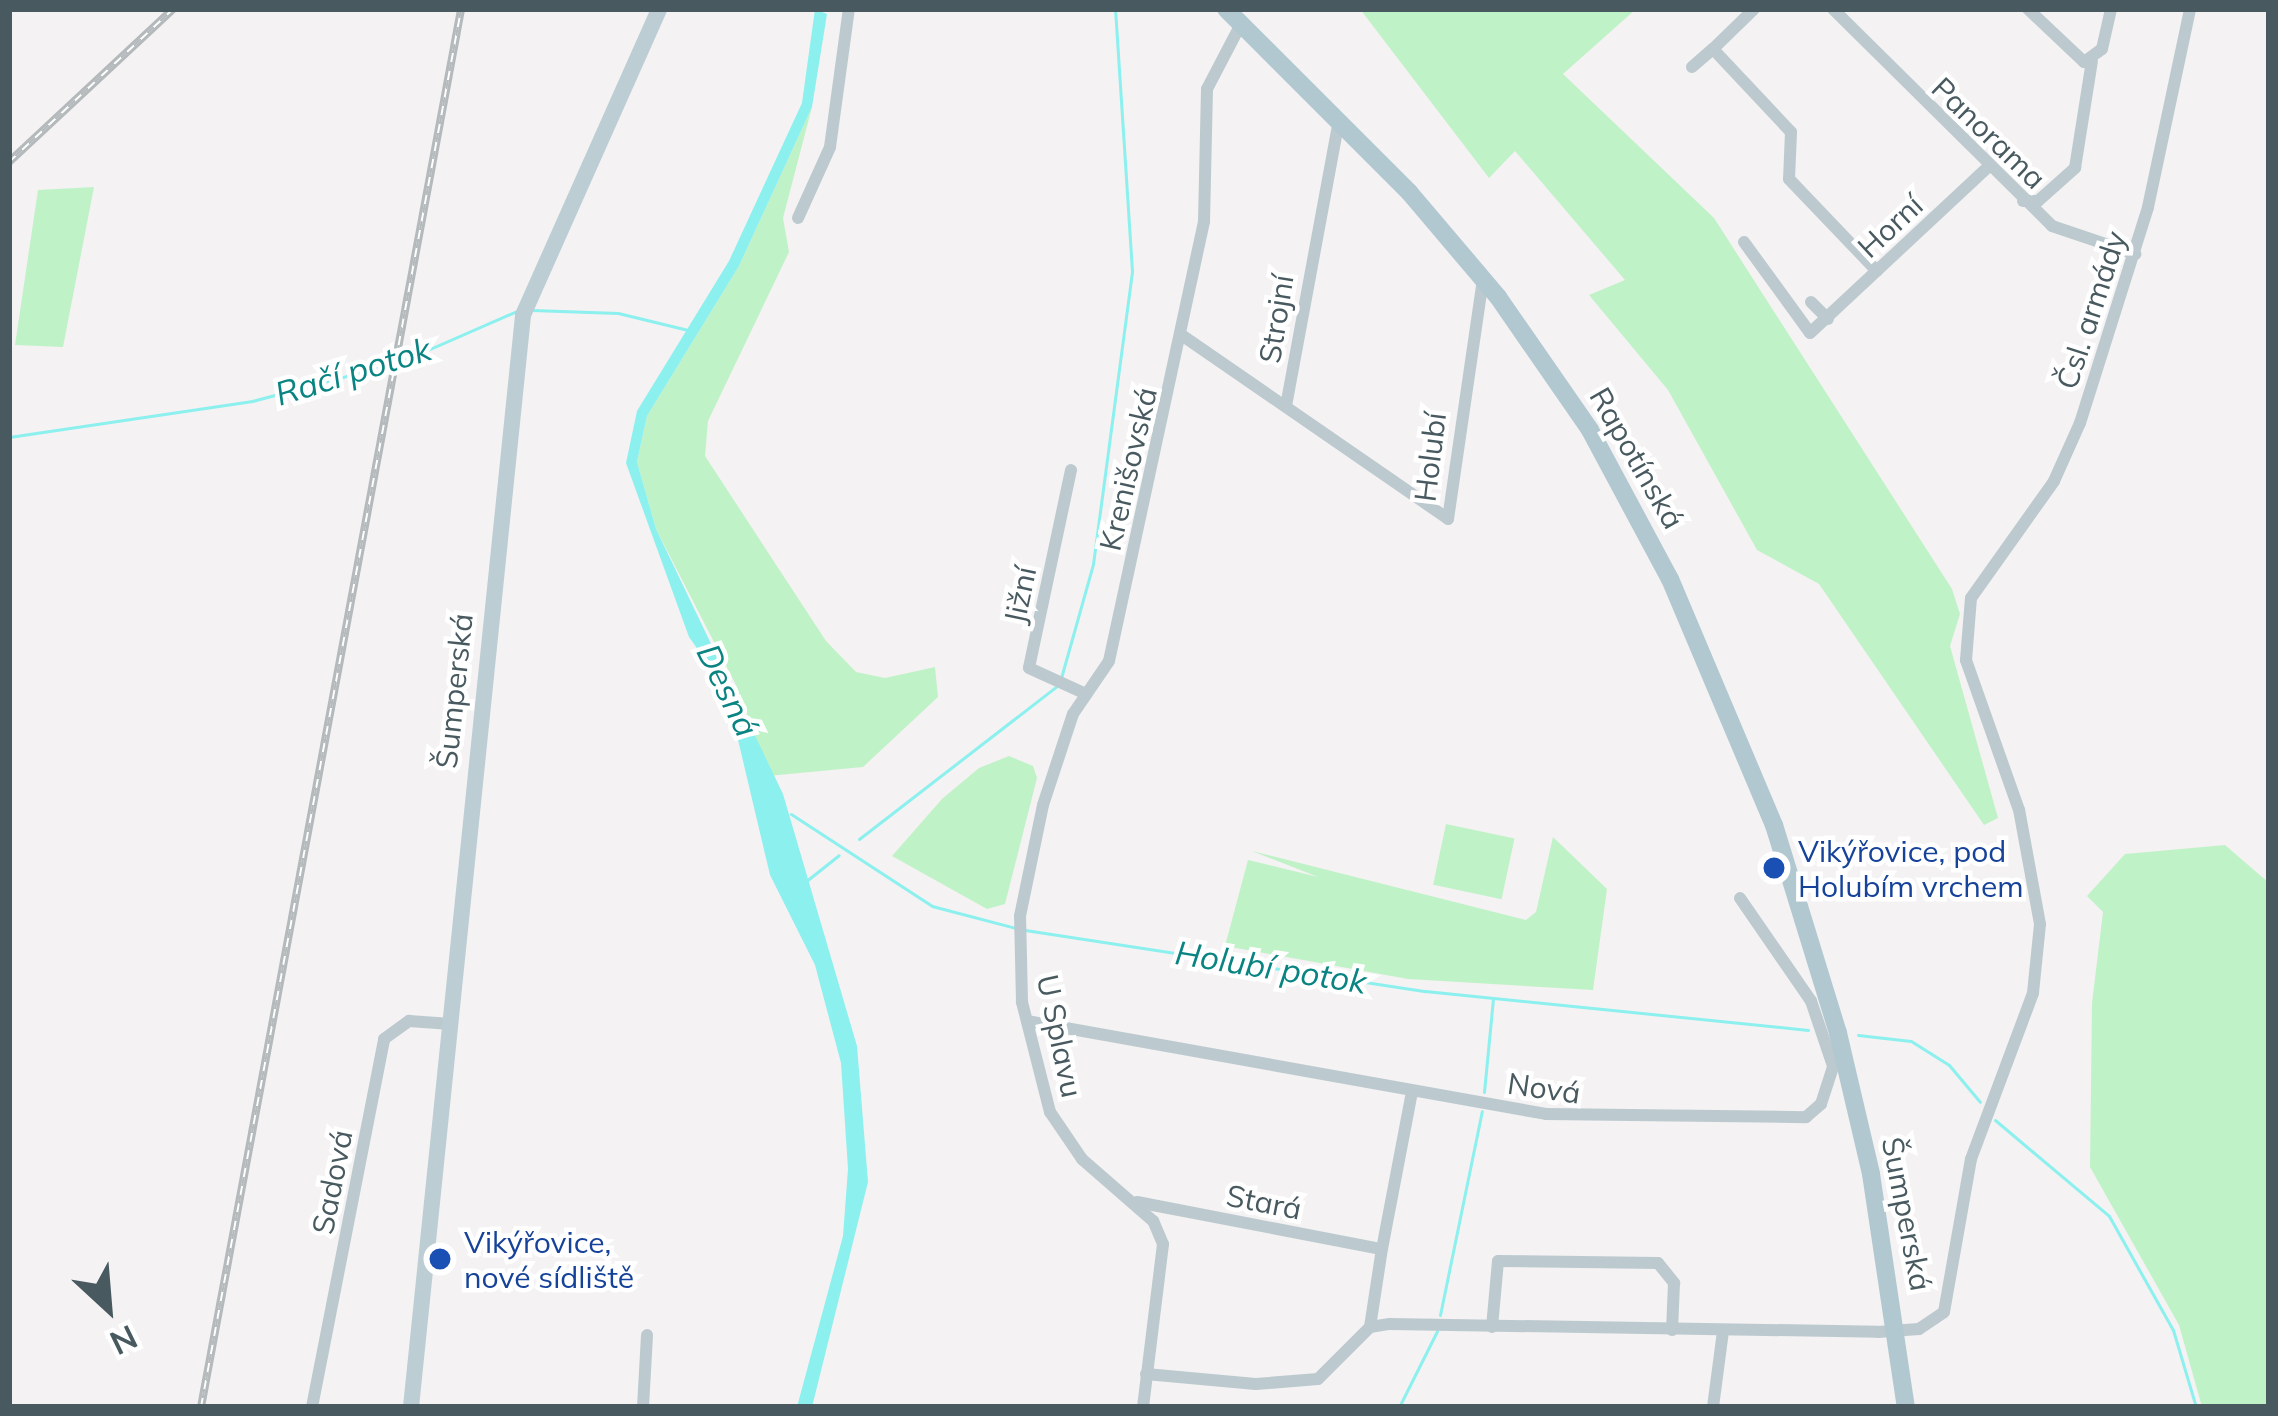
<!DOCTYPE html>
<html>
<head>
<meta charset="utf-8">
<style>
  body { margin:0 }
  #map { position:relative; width:2278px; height:1416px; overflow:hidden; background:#f4f2f2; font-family:Mulish,sans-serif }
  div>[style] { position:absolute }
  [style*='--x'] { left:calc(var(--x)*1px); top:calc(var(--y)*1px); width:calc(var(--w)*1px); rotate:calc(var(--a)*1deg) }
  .green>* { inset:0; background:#c0f2c8; transform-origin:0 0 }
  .water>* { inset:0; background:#8cf0ee }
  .stream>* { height:3px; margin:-1.5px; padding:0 1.5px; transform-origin:1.5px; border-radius:1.5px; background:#8cf0ee }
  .street>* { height:12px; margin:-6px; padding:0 6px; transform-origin:6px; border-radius:6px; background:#bccacf }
  .secondary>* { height:16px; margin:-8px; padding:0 8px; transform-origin:8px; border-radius:8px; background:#bdcdd4 }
  .primary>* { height:18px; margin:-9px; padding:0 9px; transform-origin:9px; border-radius:9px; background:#b1c8d1 }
  .rail>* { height:8px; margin-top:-4px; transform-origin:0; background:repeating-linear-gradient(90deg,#fff 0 9px,#b4b9bc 0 18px); box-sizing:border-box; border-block:3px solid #b4b9bc }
  .dots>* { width:33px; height:33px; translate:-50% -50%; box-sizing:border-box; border:6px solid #fff; border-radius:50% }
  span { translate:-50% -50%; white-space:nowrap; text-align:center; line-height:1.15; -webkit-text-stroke:9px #fff; paint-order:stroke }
  .street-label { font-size:30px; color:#485a60 }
  .transit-label { font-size:30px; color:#164399 }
  .left { translate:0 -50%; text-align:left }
  .water-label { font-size:33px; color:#0a8482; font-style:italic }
  .frame { position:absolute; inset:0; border:12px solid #485a60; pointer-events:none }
  .north { position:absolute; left:48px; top:1248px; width:120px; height:120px; -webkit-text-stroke:9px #fff; paint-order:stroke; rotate:154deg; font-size:33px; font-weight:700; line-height:48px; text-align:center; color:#485a60 }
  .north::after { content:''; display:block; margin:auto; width:42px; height:54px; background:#485a60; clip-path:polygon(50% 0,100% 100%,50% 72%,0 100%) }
</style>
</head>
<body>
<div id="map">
  <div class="green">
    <i style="clip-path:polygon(1360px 9px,1636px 9px,1563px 74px,1714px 218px,1952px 589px,1960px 614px,1950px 646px,1998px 818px,1984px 825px,1819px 584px,1757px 550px,1668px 390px,1589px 295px,1625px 280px,1515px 151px,1489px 178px)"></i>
    <i style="clip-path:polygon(812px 107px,783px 218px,789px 252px,708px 421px,705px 456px,826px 641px,856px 672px,885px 678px,935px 667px,938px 697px,863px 767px,768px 776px,736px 685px,656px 529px,637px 462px,647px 416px,739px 266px)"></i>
    <i style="clip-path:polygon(94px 187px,63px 347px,15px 345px,38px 190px)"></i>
    <i style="clip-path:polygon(1009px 756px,1033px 766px,1037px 778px,1005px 904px,987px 909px,892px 856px,942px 799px,979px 768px)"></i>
    <i style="left:1446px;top:824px;width:70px;height:62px;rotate:12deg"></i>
    <i style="clip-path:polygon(1553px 837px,1607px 889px,1593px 990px,1408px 979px,1225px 946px,1248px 860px,1318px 877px,1252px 851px,1526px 920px,1536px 912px)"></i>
    <i style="clip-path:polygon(2225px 845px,2269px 883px,2269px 1407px,2202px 1407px,2179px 1325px,2090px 1167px,2092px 1003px,2103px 912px,2087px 896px,2125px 854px)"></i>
  </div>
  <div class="water">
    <i style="clip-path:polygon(815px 9px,827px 14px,812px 107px,739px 266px,647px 416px,637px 462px,656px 529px,783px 794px,857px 1046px,868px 1182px,812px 1407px,797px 1407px,843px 1236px,848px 1169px,841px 1063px,815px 965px,770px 875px,726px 689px,689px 637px,626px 463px,637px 411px,729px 261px,802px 103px)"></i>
  </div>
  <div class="stream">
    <i style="--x:532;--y:310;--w:86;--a:2"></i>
    <i style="--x:618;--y:313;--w:72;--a:13.7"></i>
    <i style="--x:9;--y:437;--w:246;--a:-8.4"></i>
    <i style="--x:252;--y:401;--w:153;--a:-14.8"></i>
    <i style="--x:400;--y:362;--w:128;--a:-23.6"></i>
    <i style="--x:1061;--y:678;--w:118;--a:-74.3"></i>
    <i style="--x:1093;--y:564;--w:296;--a:-82.4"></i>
    <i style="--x:1132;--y:271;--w:263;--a:-93.7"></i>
    <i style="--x:791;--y:814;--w:168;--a:33.1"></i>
    <i style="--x:932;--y:906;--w:87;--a:14.7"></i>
    <i style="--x:859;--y:839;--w:250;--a:-37.7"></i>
    <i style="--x:805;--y:882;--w:43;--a:-38.5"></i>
    <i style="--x:1025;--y:930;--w:405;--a:8.7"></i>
    <i style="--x:1425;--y:991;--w:385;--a:5.8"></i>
    <i style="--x:1858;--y:1035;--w:53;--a:6.5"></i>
    <i style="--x:1911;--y:1041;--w:45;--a:32.3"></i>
    <i style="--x:1949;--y:1065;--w:48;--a:50"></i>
    <i style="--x:1484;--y:1092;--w:94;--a:-84.5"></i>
    <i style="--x:1995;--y:1120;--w:149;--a:40.1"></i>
    <i style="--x:2109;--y:1216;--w:131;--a:60.7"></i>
    <i style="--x:2173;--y:1330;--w:80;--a:73.4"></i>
    <i style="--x:1440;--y:1315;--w:208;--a:-78.4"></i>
    <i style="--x:1399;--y:1407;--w:85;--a:-63.4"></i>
  </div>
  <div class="street">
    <i style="--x:1754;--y:9;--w:57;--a:135.7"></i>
    <i style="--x:1713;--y:49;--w:114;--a:46.8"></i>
    <i style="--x:1791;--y:132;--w:47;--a:92.4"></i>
    <i style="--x:1789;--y:179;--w:127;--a:46.3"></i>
    <i style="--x:1833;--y:9;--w:308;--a:44.7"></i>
    <i style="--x:2052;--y:226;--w:88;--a:18.6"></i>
    <i style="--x:2028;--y:9;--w:77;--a:43.4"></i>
    <i style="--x:2084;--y:62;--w:22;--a:-36"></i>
    <i style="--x:2102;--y:49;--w:41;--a:-77.3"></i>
    <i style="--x:1692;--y:67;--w:28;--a:-41"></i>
    <i style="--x:2023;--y:201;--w:15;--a:0"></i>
    <i style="--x:2038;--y:201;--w:50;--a:-41.7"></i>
    <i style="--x:2075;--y:168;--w:108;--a:-81"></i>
    <i style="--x:798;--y:218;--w:78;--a:-65.7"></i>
    <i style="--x:830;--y:147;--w:139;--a:-82.2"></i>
    <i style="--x:1744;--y:242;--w:112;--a:54"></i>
    <i style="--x:1810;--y:333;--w:241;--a:-43"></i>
    <i style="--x:1811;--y:302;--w:24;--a:45"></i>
    <i style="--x:1183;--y:336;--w:322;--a:34.6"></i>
    <i style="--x:1448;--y:519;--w:243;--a:-81.7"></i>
    <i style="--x:1286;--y:406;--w:292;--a:-79.5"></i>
    <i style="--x:1071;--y:470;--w:202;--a:102"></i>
    <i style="--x:1029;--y:668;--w:63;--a:24.5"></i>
    <i style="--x:1027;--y:1021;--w:527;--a:10.16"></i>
    <i style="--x:1546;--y:1114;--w:260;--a:0.7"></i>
    <i style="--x:1806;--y:1117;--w:20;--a:-41"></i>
    <i style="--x:1821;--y:1104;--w:40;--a:-72"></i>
    <i style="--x:1833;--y:1066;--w:69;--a:-108.7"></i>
    <i style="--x:1811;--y:1001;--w:125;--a:-124.6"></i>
    <i style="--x:1137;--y:1202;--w:249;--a:10.9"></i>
    <i style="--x:1382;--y:1249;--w:161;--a:-79.2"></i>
    <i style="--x:1370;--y:1327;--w:79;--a:-81.3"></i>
    <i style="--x:1492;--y:1327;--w:66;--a:-84.8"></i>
    <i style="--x:1498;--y:1261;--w:160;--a:0.7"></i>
    <i style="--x:1658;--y:1263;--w:26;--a:51"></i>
    <i style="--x:1674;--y:1283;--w:47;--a:92.4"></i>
    <i style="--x:1146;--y:1374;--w:110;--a:5.2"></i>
    <i style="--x:1256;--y:1384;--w:62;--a:-4.6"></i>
    <i style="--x:1318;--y:1379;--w:74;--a:-45"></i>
    <i style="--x:1370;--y:1327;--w:20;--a:-9"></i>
    <i style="--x:1390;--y:1324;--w:488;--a:0.9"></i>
    <i style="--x:1878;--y:1332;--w:41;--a:-4.2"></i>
    <i style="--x:1919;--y:1329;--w:30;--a:-34"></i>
    <i style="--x:1944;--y:1312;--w:155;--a:-80"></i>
    <i style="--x:1971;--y:1159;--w:177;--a:-69.5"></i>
    <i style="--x:2033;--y:993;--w:69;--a:-84.2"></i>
    <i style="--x:2040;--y:924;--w:116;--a:-100.4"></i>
    <i style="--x:2019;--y:810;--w:159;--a:-109.5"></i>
    <i style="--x:1966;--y:660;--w:62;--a:-85.4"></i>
    <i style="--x:1971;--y:598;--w:143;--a:-54.6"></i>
    <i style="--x:2054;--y:481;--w:64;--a:-65.9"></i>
    <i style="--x:2080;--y:423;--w:226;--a:-72.5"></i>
    <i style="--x:2148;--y:207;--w:202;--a:-78"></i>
    <i style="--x:312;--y:1407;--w:375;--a:-78.9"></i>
    <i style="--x:384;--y:1039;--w:31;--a:-36"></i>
    <i style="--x:409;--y:1021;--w:42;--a:4.1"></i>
    <i style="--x:643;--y:1407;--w:72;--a:-86.8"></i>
    <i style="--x:1143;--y:1407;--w:164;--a:-83"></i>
    <i style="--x:1163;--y:1244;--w:25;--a:-113"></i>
    <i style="--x:1153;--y:1221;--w:94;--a:-138.9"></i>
    <i style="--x:1082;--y:1159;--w:57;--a:-124.2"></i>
    <i style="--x:1050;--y:1112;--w:114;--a:-104.3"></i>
    <i style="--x:1022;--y:1002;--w:86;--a:-91.3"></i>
    <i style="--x:1020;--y:916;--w:113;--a:-78.3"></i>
    <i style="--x:1043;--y:805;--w:96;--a:-71.8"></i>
    <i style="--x:1073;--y:714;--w:64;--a:-55.8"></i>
    <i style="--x:1109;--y:661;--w:450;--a:-77.8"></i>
    <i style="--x:1204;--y:221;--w:132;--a:-88.7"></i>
    <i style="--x:1207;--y:89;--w:73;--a:-62.4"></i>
    <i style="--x:1713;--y:1407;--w:77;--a:-82.5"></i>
  </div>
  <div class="secondary">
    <i style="--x:411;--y:1407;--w:1098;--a:-84.14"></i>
    <i style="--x:523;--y:315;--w:335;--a:-66"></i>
  </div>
  <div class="primary">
    <i style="--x:1226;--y:9;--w:259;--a:45"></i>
    <i style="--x:1409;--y:192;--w:138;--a:49.7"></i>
    <i style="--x:1498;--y:297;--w:162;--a:55.3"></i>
    <i style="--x:1590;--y:430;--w:169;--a:61.8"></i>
    <i style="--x:1670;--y:579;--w:267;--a:67.1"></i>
    <i style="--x:1774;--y:825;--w:218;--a:72.9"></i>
    <i style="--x:1838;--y:1033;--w:145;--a:76.8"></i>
    <i style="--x:1871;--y:1174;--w:236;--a:81.5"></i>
  </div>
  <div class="rail">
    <i style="--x:9;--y:162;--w:224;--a:-43"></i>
    <i style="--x:201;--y:1407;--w:1422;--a:-79.46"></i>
  </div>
  <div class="dots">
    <i style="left:1774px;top:868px;background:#1a4fb4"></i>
    <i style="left:440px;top:1259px;background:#1a4fb4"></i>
  </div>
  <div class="street-label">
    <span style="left:1989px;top:133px;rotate:44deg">Panorama</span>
    <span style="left:1890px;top:226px;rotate:-43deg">Horní</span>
    <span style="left:2091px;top:310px;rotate:-72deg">Čsl. armády</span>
    <span style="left:1276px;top:319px;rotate:-81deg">Strojní</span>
    <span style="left:1430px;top:457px;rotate:-83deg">Holubí</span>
    <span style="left:1637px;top:458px;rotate:60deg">Rapotínská</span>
    <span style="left:1128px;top:469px;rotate:-77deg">Krenišovská</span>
    <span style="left:1020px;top:595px;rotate:-78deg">Jižní</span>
    <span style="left:454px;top:691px;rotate:-84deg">Šumperská</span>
    <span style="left:1060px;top:1036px;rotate:78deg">U Splavu</span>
    <span style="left:1544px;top:1088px;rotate:8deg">Nová</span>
    <span style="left:332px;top:1182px;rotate:-79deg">Sadová</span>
    <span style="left:1264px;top:1202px;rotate:11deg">Stará</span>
    <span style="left:1907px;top:1214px;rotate:79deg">Šumperská</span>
  </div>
  <div class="transit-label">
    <span class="left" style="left:1798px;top:868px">Vikýřovice, pod<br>Holubím vrchem</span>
    <span class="left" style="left:464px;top:1259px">Vikýřovice,<br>nové sídliště</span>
  </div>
  <div class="water-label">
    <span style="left:353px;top:371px;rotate:-17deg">Račí potok</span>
    <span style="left:728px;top:690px;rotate:64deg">Desná</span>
    <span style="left:1271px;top:967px;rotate:9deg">Holubí potok</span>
  </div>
  <div class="frame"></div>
  <div class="north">N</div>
</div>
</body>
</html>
